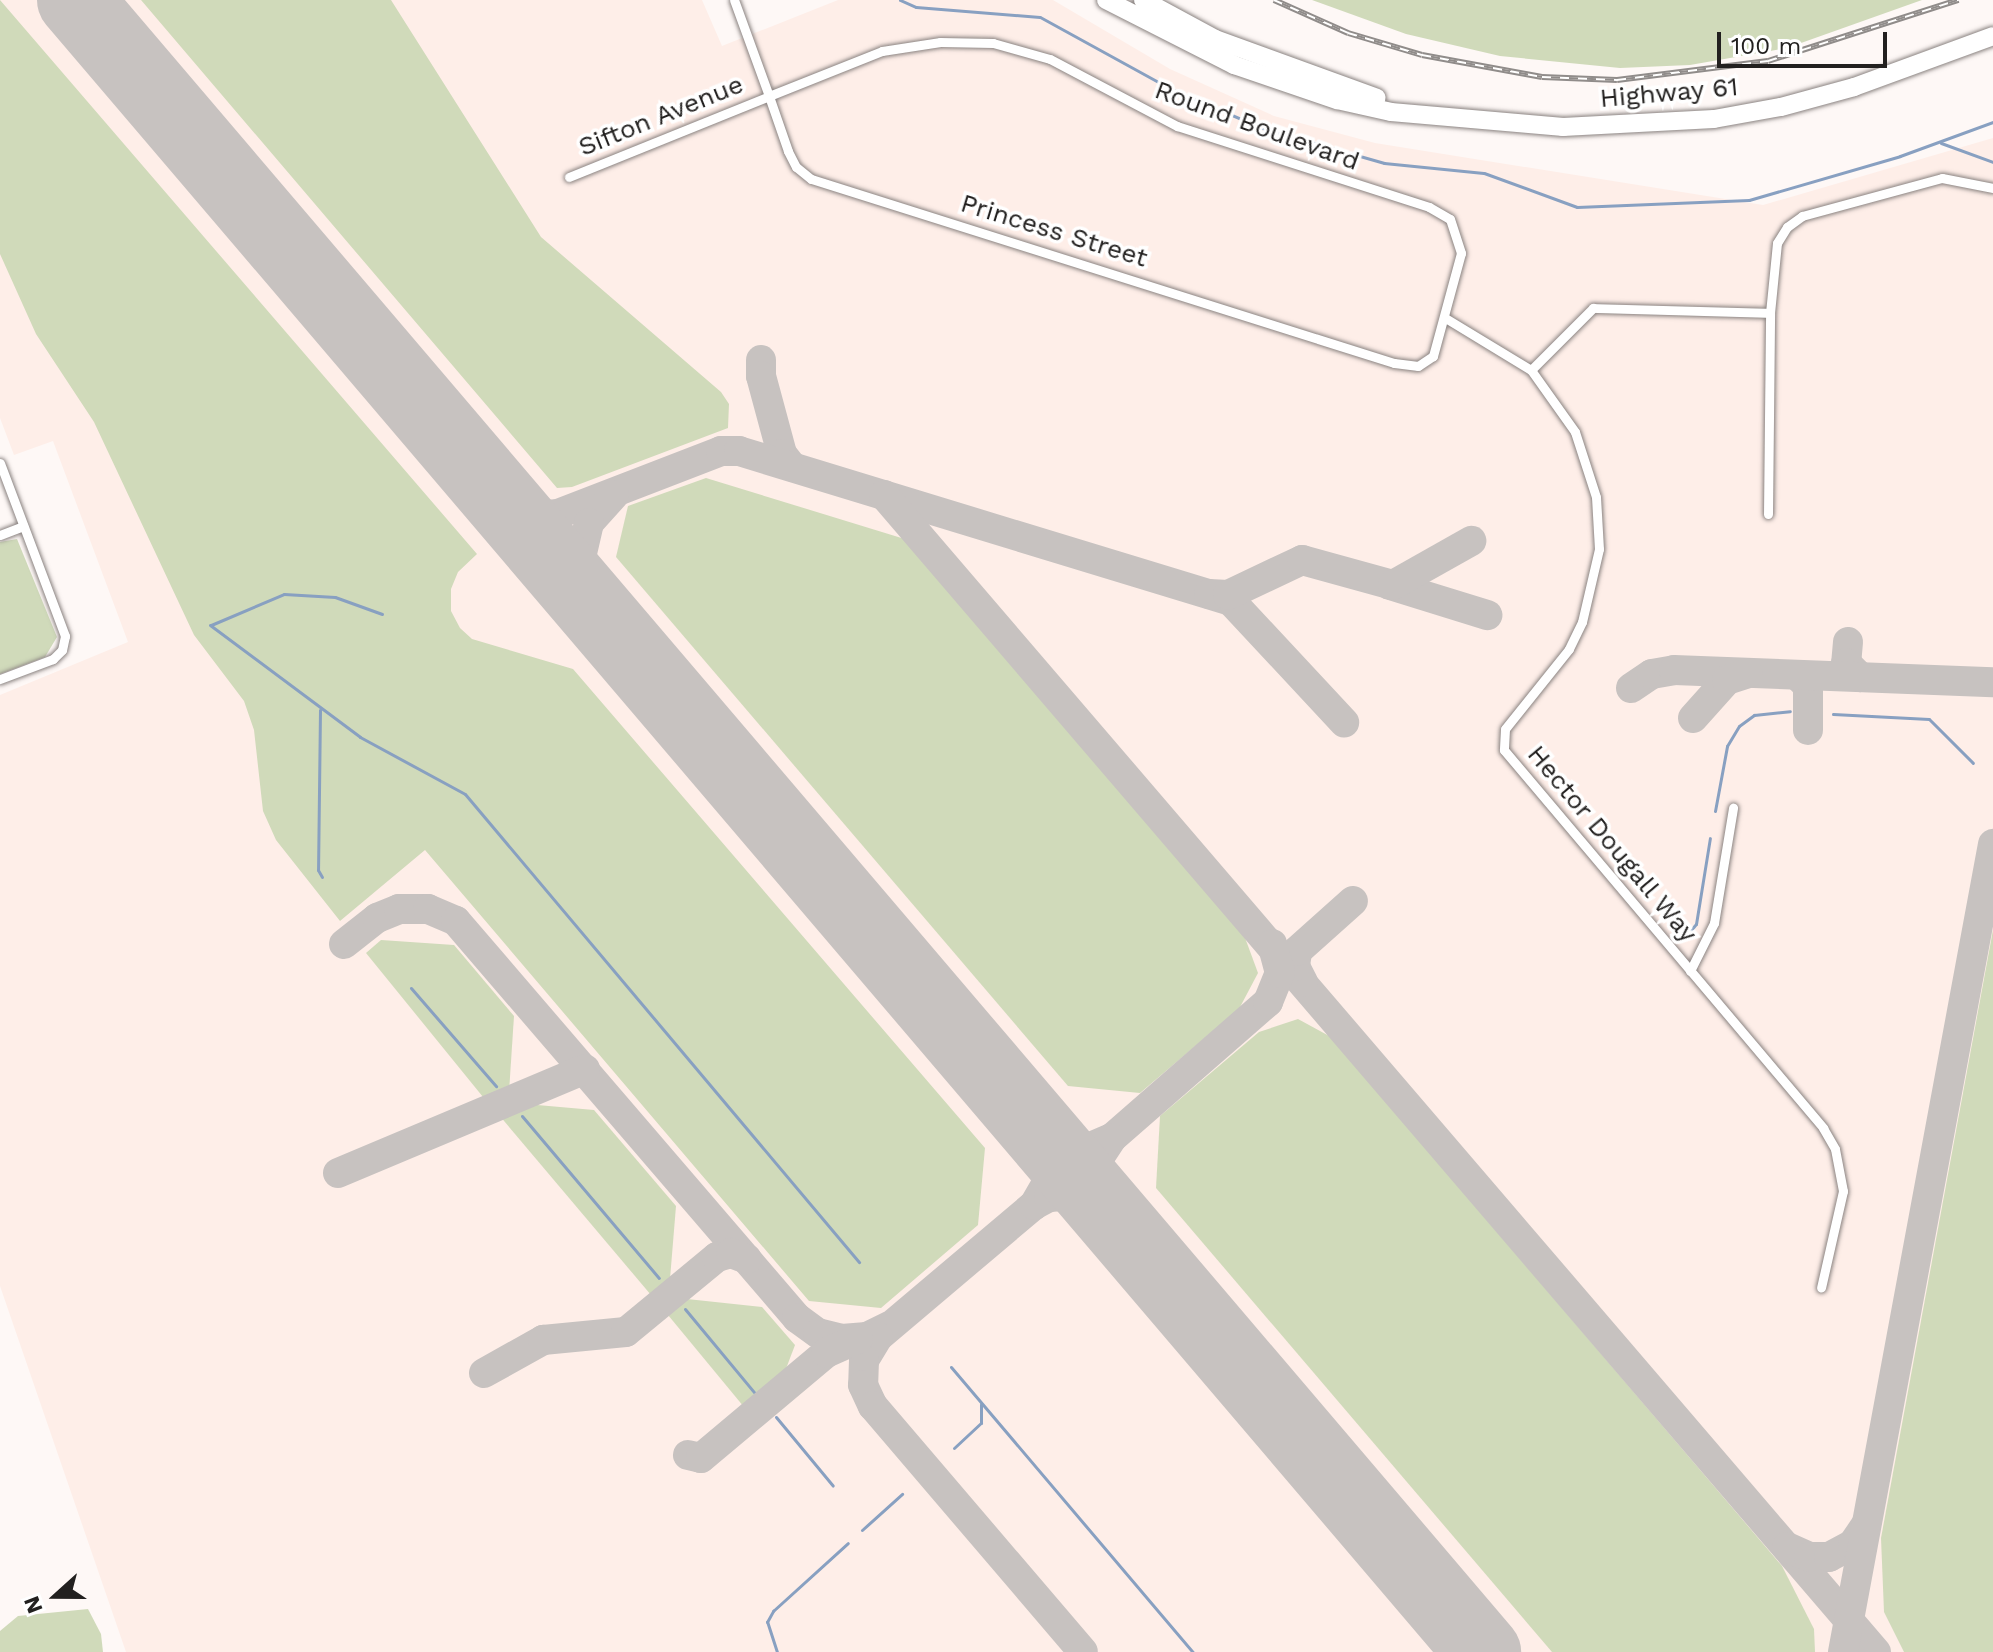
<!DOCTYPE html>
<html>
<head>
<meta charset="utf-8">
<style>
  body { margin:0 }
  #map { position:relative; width:1993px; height:1652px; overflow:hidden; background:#fef8f6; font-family:"Work Sans",sans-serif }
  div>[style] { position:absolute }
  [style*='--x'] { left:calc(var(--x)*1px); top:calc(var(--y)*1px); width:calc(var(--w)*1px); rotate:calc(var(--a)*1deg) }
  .built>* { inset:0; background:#feeee8 }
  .green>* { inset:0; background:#d0daba }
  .stream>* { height:3px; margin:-1.5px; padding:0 1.5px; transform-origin:1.5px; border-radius:1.5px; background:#88a0c1 }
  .taxiway>* { height:30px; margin:-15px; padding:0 15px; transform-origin:15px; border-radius:15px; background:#c7c2c0 }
  .runway>* { height:76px; margin:-38px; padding:0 38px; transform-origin:38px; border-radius:38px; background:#c7c2c0 }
  .roads { filter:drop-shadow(0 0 2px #8a8381) drop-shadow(0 0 2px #8a8381) }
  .street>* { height:9px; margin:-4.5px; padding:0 4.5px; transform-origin:4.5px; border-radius:4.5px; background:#fff }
  .highway>* { height:18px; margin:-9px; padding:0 9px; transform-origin:9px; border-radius:9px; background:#fff }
  .rail>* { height:6px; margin-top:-3px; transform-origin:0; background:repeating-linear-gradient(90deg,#fff 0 9px,#908c8a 0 18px); box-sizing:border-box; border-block:2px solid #908c8a }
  span { translate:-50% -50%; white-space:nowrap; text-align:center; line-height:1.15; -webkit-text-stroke:7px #fff; paint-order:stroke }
  .street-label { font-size:26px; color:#22201f }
  .north { position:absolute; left:16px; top:1556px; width:80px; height:80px; -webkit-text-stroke:6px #fff; paint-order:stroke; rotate:249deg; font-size:22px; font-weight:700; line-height:32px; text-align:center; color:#22201f }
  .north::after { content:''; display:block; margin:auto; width:28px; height:36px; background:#22201f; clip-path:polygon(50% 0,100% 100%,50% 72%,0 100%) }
  .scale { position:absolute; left:1717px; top:32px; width:170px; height:36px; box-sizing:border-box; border:4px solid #22201f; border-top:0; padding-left:10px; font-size:24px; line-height:28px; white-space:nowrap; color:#22201f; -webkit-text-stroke:6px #fff; paint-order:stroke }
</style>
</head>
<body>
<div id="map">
  <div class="built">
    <i style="clip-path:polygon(0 0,702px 0,722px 46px,838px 0,1053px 0,1170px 69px,1274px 116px,1375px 143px,1763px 205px,1993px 138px,1993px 1652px,126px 1652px,0 1286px,0 695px,128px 642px,53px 441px,14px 455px,0 418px)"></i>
  </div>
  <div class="green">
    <i style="clip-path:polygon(0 0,477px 554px,458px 572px,451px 589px,451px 611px,460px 628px,472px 639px,573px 669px,985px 1148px,978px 1225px,881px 1308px,809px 1301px,425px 850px,340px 921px,276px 840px,263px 811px,254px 730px,244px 701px,194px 635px,94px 422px,36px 334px,0 254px)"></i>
    <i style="clip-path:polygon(141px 0,391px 0,541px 237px,721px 392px,729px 404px,728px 428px,572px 487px,557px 488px)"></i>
    <i style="clip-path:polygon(1312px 0,1922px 0,1787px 48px,1690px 65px,1620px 68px,1500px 56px,1406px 34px)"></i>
    <i style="clip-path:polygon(706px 478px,908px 540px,1244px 935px,1258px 973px,1239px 1009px,1140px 1093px,1068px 1086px,616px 557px,628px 506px)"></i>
    <i style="clip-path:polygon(17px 539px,57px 637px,45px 657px,0 674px,0 542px)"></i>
    <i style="clip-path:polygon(1993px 930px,1993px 1652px,1904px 1652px,1884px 1612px,1881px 1538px)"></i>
    <i style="clip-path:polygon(381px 940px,454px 945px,514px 1016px,509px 1092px,489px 1100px,483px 1097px,366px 953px)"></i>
    <i style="clip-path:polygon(1298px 1019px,1331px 1037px,1782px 1566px,1814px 1629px,1815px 1652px,1552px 1652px,1156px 1188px,1160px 1116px,1259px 1032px)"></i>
    <i style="clip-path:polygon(526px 1104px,594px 1110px,676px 1206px,670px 1279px,651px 1295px,499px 1115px)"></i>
    <i style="clip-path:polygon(687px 1299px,762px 1307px,795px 1345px,784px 1374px,744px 1407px,668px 1315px)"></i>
    <i style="clip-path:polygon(88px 1609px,101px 1634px,103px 1652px,0 1652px,0 1631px,18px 1616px)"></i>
  </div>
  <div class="stream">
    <i style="--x:900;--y:0;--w:17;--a:24"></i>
    <i style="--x:916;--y:7;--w:124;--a:4.6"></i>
    <i style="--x:1040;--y:17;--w:149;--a:28.8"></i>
    <i style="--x:1171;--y:89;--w:102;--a:23.1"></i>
    <i style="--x:1265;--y:129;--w:124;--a:15.9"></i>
    <i style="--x:1384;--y:163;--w:100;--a:5.7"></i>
    <i style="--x:1484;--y:173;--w:99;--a:20.1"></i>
    <i style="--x:1577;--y:207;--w:172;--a:-2.3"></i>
    <i style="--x:1749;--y:200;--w:157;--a:-16.2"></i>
    <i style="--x:1900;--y:156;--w:99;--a:-20.1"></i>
    <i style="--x:1941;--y:143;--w:55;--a:20.1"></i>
    <i style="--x:210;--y:625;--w:187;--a:36.7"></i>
    <i style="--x:360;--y:737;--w:119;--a:28.5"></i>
    <i style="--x:465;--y:794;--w:612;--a:49.91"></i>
    <i style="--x:211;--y:625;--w:79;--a:-23"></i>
    <i style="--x:284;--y:594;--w:51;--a:3.4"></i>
    <i style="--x:335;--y:597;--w:50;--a:19.9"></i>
    <i style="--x:320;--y:710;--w:160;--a:90.7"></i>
    <i style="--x:318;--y:870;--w:8;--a:60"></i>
    <i style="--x:1833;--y:714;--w:96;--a:3"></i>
    <i style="--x:1929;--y:719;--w:62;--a:45"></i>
    <i style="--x:1715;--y:811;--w:66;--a:-79.5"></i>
    <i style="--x:1727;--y:746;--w:23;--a:-59"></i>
    <i style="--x:1739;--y:726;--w:19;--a:-36"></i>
    <i style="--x:1754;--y:715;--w:36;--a:-6"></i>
    <i style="--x:1685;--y:937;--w:17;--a:-50"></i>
    <i style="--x:1696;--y:924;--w:87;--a:-80.8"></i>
    <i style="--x:411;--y:988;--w:130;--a:49.1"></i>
    <i style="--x:522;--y:1116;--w:212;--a:49.8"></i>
    <i style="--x:685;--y:1309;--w:108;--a:50.3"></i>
    <i style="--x:951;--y:1367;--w:374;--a:49.7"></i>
    <i style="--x:776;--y:1417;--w:89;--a:50.4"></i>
    <i style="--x:954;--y:1448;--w:37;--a:-43"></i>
    <i style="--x:981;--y:1423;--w:19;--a:-90"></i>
    <i style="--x:862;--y:1530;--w:54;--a:-42"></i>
    <i style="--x:777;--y:1652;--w:32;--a:-108"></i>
    <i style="--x:767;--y:1622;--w:13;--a:-61"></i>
    <i style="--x:773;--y:1611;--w:101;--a:-42.2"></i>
  </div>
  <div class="taxiway">
    <i style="--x:761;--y:360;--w:16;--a:90"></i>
    <i style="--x:761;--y:376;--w:81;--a:74.9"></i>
    <i style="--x:782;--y:454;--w:16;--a:52"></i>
    <i style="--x:437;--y:419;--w:104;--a:49.7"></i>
    <i style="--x:504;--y:498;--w:34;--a:30"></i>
    <i style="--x:533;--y:515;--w:25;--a:-2"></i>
    <i style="--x:558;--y:514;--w:175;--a:-21.1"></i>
    <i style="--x:721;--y:451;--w:18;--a:0"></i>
    <i style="--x:739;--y:451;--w:514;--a:16.96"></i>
    <i style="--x:1231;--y:601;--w:166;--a:47"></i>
    <i style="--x:614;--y:495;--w:38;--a:132"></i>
    <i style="--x:589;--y:523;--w:40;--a:103"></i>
    <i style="--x:580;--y:562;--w:38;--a:72"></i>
    <i style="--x:592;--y:598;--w:46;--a:51.1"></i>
    <i style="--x:884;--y:495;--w:1524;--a:49.39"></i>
    <i style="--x:1390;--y:585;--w:102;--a:17.2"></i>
    <i style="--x:1209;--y:594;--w:19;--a:3"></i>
    <i style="--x:1228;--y:595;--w:82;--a:-25.3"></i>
    <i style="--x:1302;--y:560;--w:94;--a:15.4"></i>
    <i style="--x:1393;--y:585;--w:90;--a:-29.4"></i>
    <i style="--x:1848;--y:642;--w:21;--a:95"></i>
    <i style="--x:1846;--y:663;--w:20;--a:45"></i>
    <i style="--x:1797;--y:675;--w:16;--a:45"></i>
    <i style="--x:1808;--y:686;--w:44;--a:90"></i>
    <i style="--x:1631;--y:688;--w:25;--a:-34"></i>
    <i style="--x:1652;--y:674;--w:22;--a:-10"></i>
    <i style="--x:1674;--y:670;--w:319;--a:2.2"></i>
    <i style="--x:1693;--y:718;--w:51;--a:-48.2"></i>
    <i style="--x:1727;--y:680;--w:22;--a:-18"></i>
    <i style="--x:344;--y:944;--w:42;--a:-38.2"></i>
    <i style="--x:377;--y:918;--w:24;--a:-22"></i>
    <i style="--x:399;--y:909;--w:29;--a:0"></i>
    <i style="--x:428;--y:909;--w:30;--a:23"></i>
    <i style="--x:456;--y:921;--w:523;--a:49.34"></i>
    <i style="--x:797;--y:1318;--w:26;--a:36"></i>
    <i style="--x:818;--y:1333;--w:25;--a:14"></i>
    <i style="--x:842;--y:1339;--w:25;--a:-5"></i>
    <i style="--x:867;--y:1337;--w:25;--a:-26"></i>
    <i style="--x:1303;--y:982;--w:18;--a:-117"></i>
    <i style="--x:1295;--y:966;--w:15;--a:-82"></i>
    <i style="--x:1297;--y:951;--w:75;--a:-41.8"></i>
    <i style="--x:970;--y:1054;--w:117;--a:50.2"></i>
    <i style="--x:1045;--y:1144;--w:37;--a:85"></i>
    <i style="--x:1048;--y:1181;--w:28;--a:120"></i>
    <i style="--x:1034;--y:1205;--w:204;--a:139.8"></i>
    <i style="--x:878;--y:1337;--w:27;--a:121"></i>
    <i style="--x:864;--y:1360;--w:25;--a:92"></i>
    <i style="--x:863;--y:1385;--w:23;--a:65"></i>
    <i style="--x:873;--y:1406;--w:323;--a:49.5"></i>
    <i style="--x:1036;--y:1122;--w:42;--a:36.3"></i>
    <i style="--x:1070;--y:1147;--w:18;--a:3"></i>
    <i style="--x:1088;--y:1148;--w:26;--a:-23"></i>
    <i style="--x:1112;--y:1138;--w:207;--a:-41.1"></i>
    <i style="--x:1268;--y:1002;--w:31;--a:-68"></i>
    <i style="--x:1280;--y:973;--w:30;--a:-105"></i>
    <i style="--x:1112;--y:1138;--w:27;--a:123"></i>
    <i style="--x:1097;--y:1161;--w:37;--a:84"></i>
    <i style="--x:1101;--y:1198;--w:116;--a:49.6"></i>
    <i style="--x:338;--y:1173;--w:268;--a:-22.8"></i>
    <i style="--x:1034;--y:1205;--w:17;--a:-28"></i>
    <i style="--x:1049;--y:1197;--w:26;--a:-4"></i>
    <i style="--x:1075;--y:1195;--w:18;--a:22"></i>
    <i style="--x:1092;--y:1202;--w:24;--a:45"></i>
    <i style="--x:484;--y:1373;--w:68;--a:-29.2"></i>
    <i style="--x:543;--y:1340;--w:83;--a:-5.5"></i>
    <i style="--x:626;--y:1332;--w:118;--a:-39.5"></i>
    <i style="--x:717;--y:1257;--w:15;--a:-16"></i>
    <i style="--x:731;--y:1253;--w:17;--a:21"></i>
    <i style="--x:688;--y:1455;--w:13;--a:13"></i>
    <i style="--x:701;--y:1458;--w:163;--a:-40"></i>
    <i style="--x:826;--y:1353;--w:35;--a:-24"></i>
    <i style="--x:1787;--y:1547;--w:24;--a:24"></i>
    <i style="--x:1809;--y:1557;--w:20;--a:0"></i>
    <i style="--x:1829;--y:1557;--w:27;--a:-28"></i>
    <i style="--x:1853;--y:1544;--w:23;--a:-56"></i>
    <i style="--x:1843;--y:1652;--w:822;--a:-79.48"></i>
  </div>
  <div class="runway">
    <i style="--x:75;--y:0;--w:2171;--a:49.56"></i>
  </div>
  <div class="roads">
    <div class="street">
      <i style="--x:569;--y:177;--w:216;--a:-22"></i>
      <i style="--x:769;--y:96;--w:122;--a:-21.7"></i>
      <i style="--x:882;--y:51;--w:59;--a:-8.8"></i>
      <i style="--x:940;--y:42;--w:53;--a:1.1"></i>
      <i style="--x:993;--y:43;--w:59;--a:15.7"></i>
      <i style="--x:1050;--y:59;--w:144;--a:27.8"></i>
      <i style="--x:1177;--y:126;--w:265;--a:17.8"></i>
      <i style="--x:1429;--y:207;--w:24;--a:30"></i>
      <i style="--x:1450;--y:219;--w:36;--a:72"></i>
      <i style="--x:1461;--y:253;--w:107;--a:105.2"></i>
      <i style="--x:1433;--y:356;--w:18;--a:146"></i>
      <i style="--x:1418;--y:366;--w:24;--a:-173"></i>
      <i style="--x:1394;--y:363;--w:611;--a:-162.48"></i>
      <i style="--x:811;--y:179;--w:19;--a:-141"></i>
      <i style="--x:796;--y:167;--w:18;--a:-117"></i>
      <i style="--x:788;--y:151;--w:58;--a:-109.1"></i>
      <i style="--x:769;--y:96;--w:102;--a:-110"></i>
      <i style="--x:1447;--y:319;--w:98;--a:31.3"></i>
      <i style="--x:1531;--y:370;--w:76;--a:54.6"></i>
      <i style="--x:1575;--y:432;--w:68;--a:72.1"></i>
      <i style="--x:1596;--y:497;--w:52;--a:86.7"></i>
      <i style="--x:1599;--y:549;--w:75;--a:103.1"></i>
      <i style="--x:1582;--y:622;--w:30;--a:116"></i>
      <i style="--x:1569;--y:649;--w:102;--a:128.7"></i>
      <i style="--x:1505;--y:729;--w:21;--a:93"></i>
      <i style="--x:1504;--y:750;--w:495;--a:49.8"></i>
      <i style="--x:1823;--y:1128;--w:24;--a:60"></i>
      <i style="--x:1835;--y:1149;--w:43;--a:79.2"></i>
      <i style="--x:1843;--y:1191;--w:99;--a:102.8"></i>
      <i style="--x:1531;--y:370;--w:88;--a:-45"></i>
      <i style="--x:1593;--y:308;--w:177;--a:1.6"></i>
      <i style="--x:0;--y:463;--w:185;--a:69.4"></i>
      <i style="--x:65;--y:636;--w:14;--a:102"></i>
      <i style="--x:62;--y:650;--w:13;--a:135"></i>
      <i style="--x:53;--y:659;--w:57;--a:159.3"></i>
      <i style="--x:1768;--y:514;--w:201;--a:-89.4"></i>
      <i style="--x:1770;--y:313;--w:70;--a:-84.3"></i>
      <i style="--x:1777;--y:243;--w:19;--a:-58"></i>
      <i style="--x:1787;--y:227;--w:19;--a:-36"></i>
      <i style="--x:1802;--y:216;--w:145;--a:-15.2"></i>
      <i style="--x:1942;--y:178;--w:52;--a:11.1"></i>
      <i style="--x:0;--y:535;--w:25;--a:-21"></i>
      <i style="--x:1690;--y:971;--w:54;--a:-63.4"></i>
      <i style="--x:1714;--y:923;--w:117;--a:-80.6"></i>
    </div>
    <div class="highway">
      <i style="--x:1106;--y:0;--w:144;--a:26.9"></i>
      <i style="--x:1234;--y:65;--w:109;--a:18.8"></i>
      <i style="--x:1337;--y:100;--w:55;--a:12.5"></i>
      <i style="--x:1391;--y:112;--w:173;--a:5"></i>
      <i style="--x:1563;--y:127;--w:151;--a:-3"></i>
      <i style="--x:1714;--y:119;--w:68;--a:-10.2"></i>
      <i style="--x:1781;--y:107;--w:76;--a:-15.3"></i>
      <i style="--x:1854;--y:87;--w:148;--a:-20.1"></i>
      <i style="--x:1143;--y:0;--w:82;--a:28.4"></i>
      <i style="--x:1215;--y:39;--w:172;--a:20"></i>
    </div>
  </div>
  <div class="rail">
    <i style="--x:1274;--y:0;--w:81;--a:24"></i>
    <i style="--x:1348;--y:33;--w:77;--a:16.6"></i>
    <i style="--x:1422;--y:55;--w:122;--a:10.4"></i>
    <i style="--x:1542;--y:77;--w:75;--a:2.3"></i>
    <i style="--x:1617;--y:80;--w:152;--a:-7.2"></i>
    <i style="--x:1768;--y:61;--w:200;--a:-17.8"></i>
  </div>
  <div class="street-label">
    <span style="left:1669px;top:93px;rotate:-5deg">Highway 61</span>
    <span style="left:661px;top:116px;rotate:-22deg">Sifton Avenue</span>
    <span style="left:1257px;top:126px;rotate:20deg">Round Boulevard</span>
    <span style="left:1054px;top:231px;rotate:17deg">Princess Street</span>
    <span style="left:1612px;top:844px;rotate:50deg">Hector Dougall Way</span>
  </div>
  <div class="north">N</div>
  <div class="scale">100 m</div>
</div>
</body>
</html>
